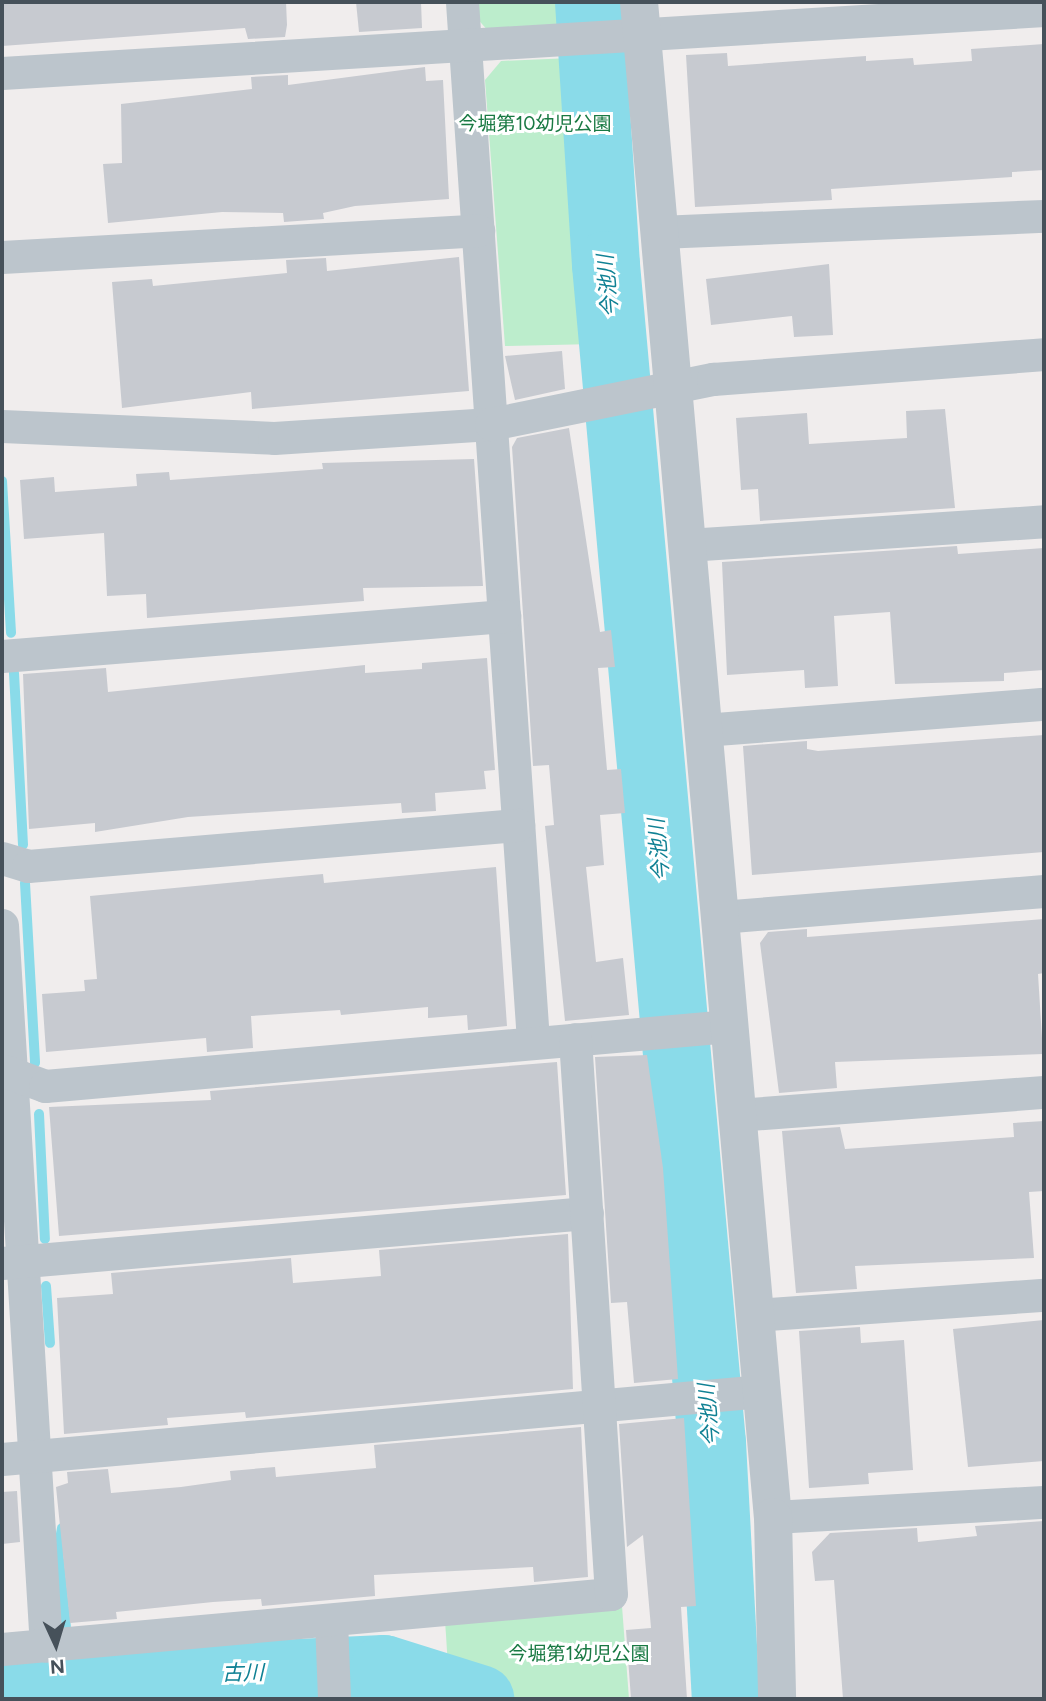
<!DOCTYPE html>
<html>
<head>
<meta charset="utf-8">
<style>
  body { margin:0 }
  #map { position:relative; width:1046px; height:1701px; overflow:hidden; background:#f0eded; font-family:Figtree,"Noto Sans JP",sans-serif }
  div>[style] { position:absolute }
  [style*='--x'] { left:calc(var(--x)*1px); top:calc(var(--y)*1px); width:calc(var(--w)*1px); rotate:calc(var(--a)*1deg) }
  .green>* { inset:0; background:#bcedcc }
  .stream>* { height:10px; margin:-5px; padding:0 5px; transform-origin:5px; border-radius:5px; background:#8adbe9 }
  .river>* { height:68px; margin:-34px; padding:0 34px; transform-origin:34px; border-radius:34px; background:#8adbe9 }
  .building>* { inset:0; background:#c7cad0 }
  .minor>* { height:33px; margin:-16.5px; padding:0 16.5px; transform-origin:16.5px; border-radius:16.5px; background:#bcc5cc }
  .tertiary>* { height:38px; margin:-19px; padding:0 19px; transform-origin:19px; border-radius:19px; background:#bcc5cc }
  span { translate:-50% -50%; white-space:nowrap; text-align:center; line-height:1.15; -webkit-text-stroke:6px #fff; paint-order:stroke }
  .park-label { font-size:19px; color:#197943 }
  .water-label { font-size:21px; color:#108194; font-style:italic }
  .frame { position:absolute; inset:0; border:4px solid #46515a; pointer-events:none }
  .north { position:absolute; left:21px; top:1610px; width:70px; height:70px; -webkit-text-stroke:5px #fff; paint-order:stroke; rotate:176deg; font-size:19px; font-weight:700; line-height:28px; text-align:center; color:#46515a }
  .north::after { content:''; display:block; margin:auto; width:24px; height:32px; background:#46515a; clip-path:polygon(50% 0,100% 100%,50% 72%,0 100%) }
</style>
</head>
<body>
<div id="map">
  <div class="green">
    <i style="clip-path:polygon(472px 2px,573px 2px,574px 27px,490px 33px,474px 15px)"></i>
    <i style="clip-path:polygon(571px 58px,595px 344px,505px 346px,485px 80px,501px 61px)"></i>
    <i style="clip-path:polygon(622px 1606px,629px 1699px,506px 1699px,448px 1666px,445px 1620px)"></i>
  </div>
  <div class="stream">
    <i style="--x:2;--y:481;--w:152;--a:86.6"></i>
    <i style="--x:14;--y:673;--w:172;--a:87"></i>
    <i style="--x:25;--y:883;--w:180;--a:86.8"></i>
    <i style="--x:39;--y:1114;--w:125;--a:87.3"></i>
    <i style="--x:46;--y:1286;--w:57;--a:86"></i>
    <i style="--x:62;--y:1528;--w:22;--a:100"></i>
    <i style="--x:58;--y:1550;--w:77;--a:84.1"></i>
  </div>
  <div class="river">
    <i style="--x:589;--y:2;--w:264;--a:86.3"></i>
    <i style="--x:606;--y:265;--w:1183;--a:84.86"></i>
    <i style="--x:712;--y:1443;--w:256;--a:86.9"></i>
    <i style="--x:2;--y:1687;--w:382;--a:-2.7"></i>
    <i style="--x:384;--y:1669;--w:101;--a:17.4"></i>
  </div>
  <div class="building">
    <i style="clip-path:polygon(2px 2px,286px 2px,287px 25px,285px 37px,248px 39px,245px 28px,2px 46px)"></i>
    <i style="clip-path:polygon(356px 2px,421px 2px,422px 28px,359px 32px)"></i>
    <i style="clip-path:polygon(1044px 44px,1044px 170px,1012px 172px,1012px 177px,831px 189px,832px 200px,695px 207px,686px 55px,727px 53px,728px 66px,866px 56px,866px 61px,913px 58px,914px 65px,972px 61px,971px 49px)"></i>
    <i style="clip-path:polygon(425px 67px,426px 81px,443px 80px,449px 199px,355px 206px,323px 213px,324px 219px,284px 222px,283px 213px,222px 212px,108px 223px,103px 164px,122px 163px,121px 104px,252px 89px,251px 77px,288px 75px,288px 85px)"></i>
    <i style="clip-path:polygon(459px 257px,469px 391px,252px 409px,251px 392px,122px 408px,112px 282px,152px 279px,153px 286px,287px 273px,286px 260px,326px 258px,327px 271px)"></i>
    <i style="clip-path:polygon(829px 264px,833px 335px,794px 337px,792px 316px,711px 325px,706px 279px)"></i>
    <i style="clip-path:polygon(562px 351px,565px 389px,515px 400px,505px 356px)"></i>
    <i style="clip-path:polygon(945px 409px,955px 508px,760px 521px,758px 489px,741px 490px,736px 418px,807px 413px,809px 444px,907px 438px,906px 411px)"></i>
    <i style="clip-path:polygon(569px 428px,600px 632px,611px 630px,615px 667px,598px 668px,607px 770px,621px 769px,625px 813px,600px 815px,604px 865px,586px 867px,596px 962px,623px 958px,629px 1015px,565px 1021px,545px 826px,554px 825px,549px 765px,533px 766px,512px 447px,517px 438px)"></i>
    <i style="clip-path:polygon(474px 459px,483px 586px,363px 588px,364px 601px,147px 618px,146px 594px,107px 596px,104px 533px,24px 539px,20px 480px,54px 477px,55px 492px,137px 486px,136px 474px,169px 472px,170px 480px,323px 469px,322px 463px)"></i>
    <i style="clip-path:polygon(957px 546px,958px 554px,1044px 548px,1044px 670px,1004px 673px,1004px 681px,895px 684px,890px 612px,834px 616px,838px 686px,805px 688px,804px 670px,727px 675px,722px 562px)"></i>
    <i style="clip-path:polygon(487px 658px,495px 770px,484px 771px,486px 789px,435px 793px,436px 811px,402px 813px,401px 803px,188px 817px,95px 832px,95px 823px,29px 829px,23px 674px,106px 668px,108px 692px,365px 665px,365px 673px,422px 669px,422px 663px)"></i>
    <i style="clip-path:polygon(1044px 735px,1044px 852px,752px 875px,743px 746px,807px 741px,807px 749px,818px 751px)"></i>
    <i style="clip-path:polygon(496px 867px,507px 1026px,468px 1030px,467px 1015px,428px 1018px,428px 1007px,341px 1015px,340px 1010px,251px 1016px,253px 1048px,207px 1052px,206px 1038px,46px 1052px,42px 994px,85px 991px,84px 980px,97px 979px,90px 896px,289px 877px,323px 874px,324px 883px)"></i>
    <i style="clip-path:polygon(1044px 919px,1044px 973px,1038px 974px,1043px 1054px,835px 1062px,837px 1088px,779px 1093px,760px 943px,768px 932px,807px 929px,807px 937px)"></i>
    <i style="clip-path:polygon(647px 1055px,663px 1168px,678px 1379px,634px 1383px,627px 1302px,611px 1303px,595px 1057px)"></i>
    <i style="clip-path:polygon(557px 1062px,566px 1195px,59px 1236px,49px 1107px,211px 1100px,210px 1091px)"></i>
    <i style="clip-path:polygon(1044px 1121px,1044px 1191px,1029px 1192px,1034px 1258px,855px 1266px,857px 1289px,796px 1293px,782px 1131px,840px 1127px,845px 1149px,1014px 1137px,1013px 1123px)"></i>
    <i style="clip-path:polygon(568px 1234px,573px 1389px,246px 1418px,245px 1412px,167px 1418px,168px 1425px,64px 1434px,57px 1298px,113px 1294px,111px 1273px,291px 1258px,293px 1283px,381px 1276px,379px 1250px)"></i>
    <i style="clip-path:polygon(1044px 1320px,1044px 1461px,968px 1467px,953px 1329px)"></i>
    <i style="clip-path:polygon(860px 1327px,861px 1343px,904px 1340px,913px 1470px,868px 1473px,869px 1484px,809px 1488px,799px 1331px)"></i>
    <i style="clip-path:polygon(684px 1418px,696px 1606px,681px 1607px,687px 1699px,631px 1699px,626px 1630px,651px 1628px,643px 1535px,627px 1547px,619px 1424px)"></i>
    <i style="clip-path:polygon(581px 1427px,588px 1577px,534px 1582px,533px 1567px,374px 1575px,375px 1596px,262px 1606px,261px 1599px,213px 1602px,116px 1612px,117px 1619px,70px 1623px,56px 1487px,68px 1483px,67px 1472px,108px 1469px,111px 1493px,181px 1487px,231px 1480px,230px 1471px,275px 1467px,276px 1477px,376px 1468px,374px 1445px)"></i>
    <i style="clip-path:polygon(17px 1491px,20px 1542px,2px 1544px,2px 1492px)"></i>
    <i style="clip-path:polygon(1044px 1521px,1044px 1699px,843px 1699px,834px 1580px,815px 1581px,812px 1552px,830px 1533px,917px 1528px,918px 1542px,977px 1536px,975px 1526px)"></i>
  </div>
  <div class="minor">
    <i style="--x:462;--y:2;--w:1042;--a:86.09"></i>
    <i style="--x:2;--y:73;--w:1044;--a:-3.46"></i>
    <i style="--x:659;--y:232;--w:385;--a:-2.4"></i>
    <i style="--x:2;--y:257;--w:477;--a:-3.2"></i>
    <i style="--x:2;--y:426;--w:272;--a:2.5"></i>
    <i style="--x:274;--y:438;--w:217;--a:-3.7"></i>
    <i style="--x:491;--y:424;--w:227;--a:-11.5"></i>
    <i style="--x:713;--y:379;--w:332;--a:-4.3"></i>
    <i style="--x:687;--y:545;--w:358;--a:-3.8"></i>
    <i style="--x:2;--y:656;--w:504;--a:-4.56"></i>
    <i style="--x:703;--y:730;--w:342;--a:-4.4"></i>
    <i style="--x:2;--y:858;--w:27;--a:17"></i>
    <i style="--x:28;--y:866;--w:492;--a:-4.8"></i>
    <i style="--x:720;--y:917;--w:325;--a:-4.6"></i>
    <i style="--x:2;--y:925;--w:722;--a:86.51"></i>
    <i style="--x:2;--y:1070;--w:46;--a:20.4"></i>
    <i style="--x:45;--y:1086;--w:687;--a:-5.01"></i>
    <i style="--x:737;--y:1115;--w:308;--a:-4.3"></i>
    <i style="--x:2;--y:1263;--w:587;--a:-4.89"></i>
    <i style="--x:755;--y:1315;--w:290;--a:-4"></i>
    <i style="--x:2;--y:1459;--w:763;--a:-5.11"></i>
    <i style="--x:773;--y:1517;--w:271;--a:-3.2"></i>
    <i style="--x:331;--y:1620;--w:79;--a:87.8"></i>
    <i style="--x:2;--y:1649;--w:611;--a:-5.16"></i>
    <i style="--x:611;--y:1594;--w:556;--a:-93.71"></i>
  </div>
  <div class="tertiary">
    <i style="--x:639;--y:2;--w:1521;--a:84.95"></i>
    <i style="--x:773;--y:1517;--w:182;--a:88.7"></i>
  </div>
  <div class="park-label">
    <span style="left:535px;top:124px">今堀第10幼児公園</span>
    <span style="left:579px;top:1654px">今堀第1幼児公園</span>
  </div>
  <div class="water-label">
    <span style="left:608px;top:286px;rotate:-95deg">今池川</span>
    <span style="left:659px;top:850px;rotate:-95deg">今池川</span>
    <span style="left:709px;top:1415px;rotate:-95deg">今池川</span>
    <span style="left:243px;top:1673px;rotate:-1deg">古川</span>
  </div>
  <div class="frame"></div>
  <div class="north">N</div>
</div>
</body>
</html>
